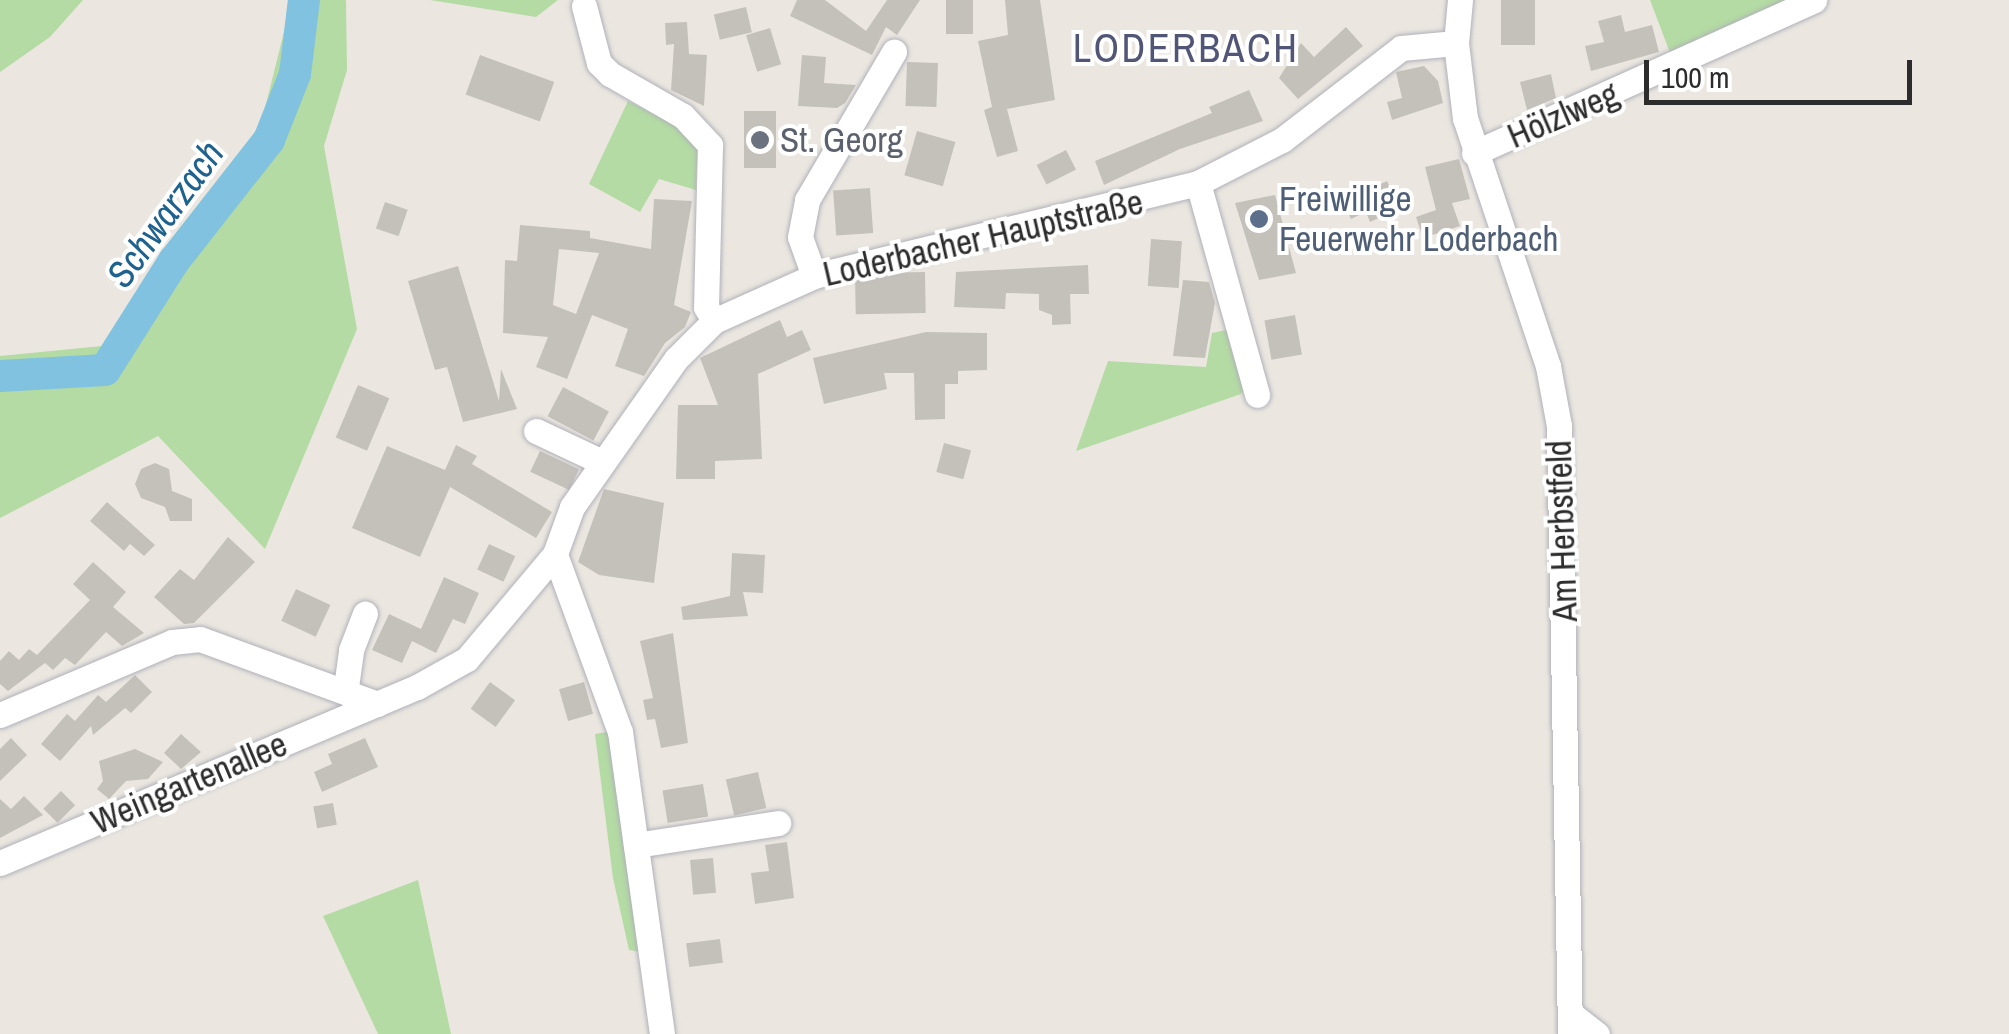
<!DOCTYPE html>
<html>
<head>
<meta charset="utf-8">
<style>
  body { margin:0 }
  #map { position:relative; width:2009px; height:1034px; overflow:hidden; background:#ebe7e0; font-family:"Archivo Narrow",sans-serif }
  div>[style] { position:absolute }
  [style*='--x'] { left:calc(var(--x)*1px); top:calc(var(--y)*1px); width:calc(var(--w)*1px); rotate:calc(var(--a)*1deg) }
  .green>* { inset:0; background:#b4dba3 }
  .river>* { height:32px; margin:-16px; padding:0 16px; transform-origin:16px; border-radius:16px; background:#80c2e0 }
  .building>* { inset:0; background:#c4c1bb; transform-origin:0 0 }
  .roads { filter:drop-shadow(0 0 2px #b0b1ba) drop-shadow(0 0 2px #b0b1ba) }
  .minor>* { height:25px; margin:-12.5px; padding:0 12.5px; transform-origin:12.5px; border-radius:12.5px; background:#fff }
  .dots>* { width:28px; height:28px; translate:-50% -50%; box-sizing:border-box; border:5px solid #fff; border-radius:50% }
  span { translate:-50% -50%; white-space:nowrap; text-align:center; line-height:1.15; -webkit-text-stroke:8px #fff; paint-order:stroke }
  .street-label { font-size:35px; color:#2c2c2c }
  .worship-label { font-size:35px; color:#5b616d }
  .left { translate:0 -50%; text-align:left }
  .service-label { font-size:35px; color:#4e5e75 }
  .water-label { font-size:38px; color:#1e628d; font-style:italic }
  .quarter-label { font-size:40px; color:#515677; letter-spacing:2.5px }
  .scale { position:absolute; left:1644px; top:60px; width:268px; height:45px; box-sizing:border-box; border:5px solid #2c2c2c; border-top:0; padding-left:12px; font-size:30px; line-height:35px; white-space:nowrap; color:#2c2c2c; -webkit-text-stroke:8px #fff; paint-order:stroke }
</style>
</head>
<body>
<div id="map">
  <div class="green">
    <i style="clip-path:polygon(0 0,83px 0,50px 37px,0 72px)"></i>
    <i style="clip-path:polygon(292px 0,346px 0,347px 70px,324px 146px,357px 329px,265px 549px,158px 436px,0 518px,0 356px,102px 346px,261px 124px)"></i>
    <i style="clip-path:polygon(430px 0,558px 0,536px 17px)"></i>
    <i style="clip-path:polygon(1650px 0,1791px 0,1672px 58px)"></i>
    <i style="clip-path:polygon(628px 101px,698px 137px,696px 190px,659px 179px,640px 212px,589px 184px)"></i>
    <i style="clip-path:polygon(1230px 329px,1246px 385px,1241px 394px,1076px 451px,1108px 361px,1206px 367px,1212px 333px)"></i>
    <i style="clip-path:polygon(612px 731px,641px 952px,629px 950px,613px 878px,595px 734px)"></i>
    <i style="clip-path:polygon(418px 880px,451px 1034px,378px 1034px,323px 916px)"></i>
  </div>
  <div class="river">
    <i style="--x:0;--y:376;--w:105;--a:-3.3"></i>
    <i style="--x:105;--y:370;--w:129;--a:-57.7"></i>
    <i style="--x:174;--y:261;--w:154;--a:-51.9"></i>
    <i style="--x:269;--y:140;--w:71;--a:-68.5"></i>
    <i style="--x:295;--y:74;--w:75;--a:-83.1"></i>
  </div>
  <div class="building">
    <i style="clip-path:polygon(797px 0,825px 0,866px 31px,887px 0,920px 0,897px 35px,886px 27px,872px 55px,790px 16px)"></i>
    <i style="left:946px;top:0;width:27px;height:34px"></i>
    <i style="clip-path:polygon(1005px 0,1040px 0,1055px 100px,1007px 109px,1018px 151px,997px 157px,984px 110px,992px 107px,978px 41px,1008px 35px)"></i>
    <i style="left:1501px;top:0;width:34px;height:45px"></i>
    <i style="left:746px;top:7px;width:26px;height:33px;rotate:77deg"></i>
    <i style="clip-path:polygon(1621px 15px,1625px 32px,1652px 25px,1659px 52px,1591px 71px,1585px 46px,1604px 42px,1598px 21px)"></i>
    <i style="clip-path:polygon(687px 22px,689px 54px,707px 55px,704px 106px,671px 90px,674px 44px,666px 45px,665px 23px)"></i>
    <i style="clip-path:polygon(1346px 27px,1363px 46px,1298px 99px,1279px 78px,1301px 43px,1314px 57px)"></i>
    <i style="left:770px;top:28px;width:38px;height:25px;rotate:73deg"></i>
    <i style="left:480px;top:55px;width:79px;height:42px;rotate:20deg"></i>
    <i style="clip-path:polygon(802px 55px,826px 57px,824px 83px,856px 85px,845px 103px,837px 108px,798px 106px)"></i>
    <i style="left:907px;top:62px;width:31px;height:44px;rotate:2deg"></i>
    <i style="clip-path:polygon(1424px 66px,1438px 81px,1443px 103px,1392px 120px,1387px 102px,1402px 98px,1396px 72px)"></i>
    <i style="clip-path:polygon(1551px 74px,1556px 98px,1527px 110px,1520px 82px)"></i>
    <i style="clip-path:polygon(1249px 90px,1263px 121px,1180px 149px,1104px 185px,1095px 161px,1212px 113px,1209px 107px)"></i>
    <i style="left:744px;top:111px;width:32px;height:57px"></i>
    <i style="left:917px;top:131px;width:40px;height:46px;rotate:16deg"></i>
    <i style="left:1066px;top:150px;width:22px;height:33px;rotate:63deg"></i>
    <i style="clip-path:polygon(1459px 159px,1470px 199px,1452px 203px,1460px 226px,1423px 238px,1416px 217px,1436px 210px,1425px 167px)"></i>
    <i style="clip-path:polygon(1387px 181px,1400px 208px,1370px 222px,1366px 212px,1351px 219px,1343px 202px)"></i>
    <i style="left:870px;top:188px;width:45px;height:37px;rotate:86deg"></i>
    <i style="clip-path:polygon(1275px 195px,1296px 273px,1259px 280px,1235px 203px)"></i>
    <i style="clip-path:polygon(evenodd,654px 199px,692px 201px,674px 305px,691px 312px,685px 327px,665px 343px,644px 376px,615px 366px,628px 329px,592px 315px,567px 379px,536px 367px,548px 337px,503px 333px,505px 260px,517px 261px,520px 225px,590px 231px,590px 238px,651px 249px,654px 199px,559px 249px,599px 253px,576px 314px,553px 305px,559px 249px)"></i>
    <i style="left:385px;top:202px;width:24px;height:28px;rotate:19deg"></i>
    <i style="left:1151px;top:239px;width:31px;height:47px;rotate:4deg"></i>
    <i style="clip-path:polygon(1088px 265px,1089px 294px,1070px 294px,1071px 324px,1052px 325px,1052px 315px,1039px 310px,1039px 294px,1006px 293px,1005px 309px,954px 307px,956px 272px)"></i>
    <i style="clip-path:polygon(458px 266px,499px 401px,501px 369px,517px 409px,463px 422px,447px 367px,435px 370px,408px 281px)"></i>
    <i style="left:925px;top:272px;width:41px;height:70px;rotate:89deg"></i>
    <i style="clip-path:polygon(1183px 280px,1209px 282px,1215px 303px,1205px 358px,1173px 356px)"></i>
    <i style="left:1295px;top:315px;width:40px;height:31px;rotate:80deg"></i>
    <i style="clip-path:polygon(780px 320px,787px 337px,802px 330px,811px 350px,758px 374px,762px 459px,715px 461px,715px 479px,676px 479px,678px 405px,718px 405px,700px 358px)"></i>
    <i style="clip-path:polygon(926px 332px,987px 333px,987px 370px,958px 371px,958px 384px,945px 384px,945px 419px,915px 420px,914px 373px,884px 373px,887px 389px,824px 404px,813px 358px)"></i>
    <i style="left:358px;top:385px;width:34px;height:57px;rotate:23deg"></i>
    <i style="left:563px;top:387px;width:52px;height:33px;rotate:28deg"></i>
    <i style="left:944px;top:443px;width:28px;height:30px;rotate:15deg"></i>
    <i style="clip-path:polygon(456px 445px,477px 456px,472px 464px,552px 512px,536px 538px,450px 487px,420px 557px,352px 528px,387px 446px,445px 470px)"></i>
    <i style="left:540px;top:451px;width:43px;height:23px;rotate:25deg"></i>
    <i style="clip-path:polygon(155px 463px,169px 469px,172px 491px,192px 499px,192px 521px,170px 521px,165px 507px,141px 498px,135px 484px,141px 469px)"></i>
    <i style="clip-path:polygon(604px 489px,664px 503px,654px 583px,599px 575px,578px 562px)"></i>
    <i style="clip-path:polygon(107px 502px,155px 545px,144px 556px,130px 544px,124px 551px,90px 521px)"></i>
    <i style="clip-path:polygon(228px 537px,255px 562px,194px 623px,184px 624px,154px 597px,180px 569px,194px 580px)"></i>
    <i style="left:489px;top:544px;width:29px;height:28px;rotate:25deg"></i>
    <i style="clip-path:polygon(732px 553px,765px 555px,763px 593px,743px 592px,748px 616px,683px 620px,681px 607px,730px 596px)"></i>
    <i style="clip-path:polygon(93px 562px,126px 592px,113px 607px,144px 633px,122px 646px,106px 632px,75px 665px,65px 658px,53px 670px,45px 663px,8px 691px,0 684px,0 661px,9px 651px,19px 660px,29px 649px,37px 655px,90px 600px,73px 584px)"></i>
    <i style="clip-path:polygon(444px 577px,479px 593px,465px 624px,453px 619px,436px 653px,412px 641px,402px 663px,372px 650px,389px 614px,421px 629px)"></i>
    <i style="left:296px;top:589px;width:38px;height:35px;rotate:25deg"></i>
    <i style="clip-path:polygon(673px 633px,688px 743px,661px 748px,655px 719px,647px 720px,643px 700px,653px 698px,640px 641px)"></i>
    <i style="clip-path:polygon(135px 675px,152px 692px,131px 713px,125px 708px,93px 735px,91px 726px,60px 761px,41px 744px,67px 714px,75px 721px,98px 695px,106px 702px)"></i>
    <i style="left:490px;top:682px;width:31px;height:33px;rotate:36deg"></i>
    <i style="left:584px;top:682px;width:33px;height:26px;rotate:74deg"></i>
    <i style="clip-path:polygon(181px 734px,201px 752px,181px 769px,164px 753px)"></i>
    <i style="clip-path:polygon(11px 738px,27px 755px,0 781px,0 749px)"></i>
    <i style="clip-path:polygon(365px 738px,378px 767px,322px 792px,314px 772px,332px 764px,328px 754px)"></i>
    <i style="clip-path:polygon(135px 749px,163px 762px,148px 779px,126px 781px,109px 799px,97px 789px,103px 781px,99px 761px)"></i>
    <i style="left:758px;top:772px;width:37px;height:33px;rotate:77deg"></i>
    <i style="left:703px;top:784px;width:33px;height:41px;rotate:81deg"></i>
    <i style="left:61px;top:791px;width:20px;height:25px;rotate:45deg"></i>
    <i style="clip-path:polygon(24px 796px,43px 815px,0 838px,0 799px,11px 809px)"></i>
    <i style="left:333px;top:803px;width:22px;height:20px;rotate:80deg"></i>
    <i style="clip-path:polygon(787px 842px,794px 898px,755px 904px,751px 873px,769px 871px,765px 845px)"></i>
    <i style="left:713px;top:858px;width:35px;height:23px;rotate:85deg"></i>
    <i style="left:720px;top:939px;width:24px;height:34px;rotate:83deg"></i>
  </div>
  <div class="roads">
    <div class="minor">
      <i style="--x:1460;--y:0;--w:43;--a:95.3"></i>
      <i style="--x:1456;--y:43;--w:76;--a:83.2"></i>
      <i style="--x:1465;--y:118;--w:262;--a:71.5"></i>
      <i style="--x:1548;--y:366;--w:61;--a:79.6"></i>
      <i style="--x:1559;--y:426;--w:608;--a:88.96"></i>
      <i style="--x:584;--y:6;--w:59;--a:75.3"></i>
      <i style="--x:599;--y:63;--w:16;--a:45"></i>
      <i style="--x:610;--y:74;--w:84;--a:29.9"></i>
      <i style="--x:683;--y:116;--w:40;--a:47"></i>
      <i style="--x:710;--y:145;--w:162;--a:91.4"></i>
      <i style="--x:706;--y:307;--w:16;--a:60"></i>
      <i style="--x:1474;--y:153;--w:373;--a:-24.2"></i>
      <i style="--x:1198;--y:183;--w:220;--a:74.4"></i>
      <i style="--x:814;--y:276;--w:41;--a:-109.7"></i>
      <i style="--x:800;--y:237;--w:38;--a:-79"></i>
      <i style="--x:807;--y:200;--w:172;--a:-59.6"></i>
      <i style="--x:536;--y:431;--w:73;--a:25.2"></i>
      <i style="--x:346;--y:687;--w:37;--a:-82"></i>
      <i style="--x:351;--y:650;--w:39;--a:-69"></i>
      <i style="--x:0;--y:715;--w:187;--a:-23"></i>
      <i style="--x:172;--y:642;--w:28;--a:-6"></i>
      <i style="--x:200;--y:639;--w:189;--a:20.1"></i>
      <i style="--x:636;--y:845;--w:144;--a:-8.8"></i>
      <i style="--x:0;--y:863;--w:453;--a:-22.9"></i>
      <i style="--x:417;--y:687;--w:57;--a:-29.2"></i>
      <i style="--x:467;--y:659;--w:137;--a:-50"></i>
      <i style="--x:1571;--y:1014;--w:33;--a:38"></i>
      <i style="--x:662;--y:1034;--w:305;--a:-97.9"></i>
      <i style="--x:620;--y:732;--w:189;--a:-110.1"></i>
      <i style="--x:555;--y:554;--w:50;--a:-70.1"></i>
      <i style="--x:572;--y:507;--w:181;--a:-54.9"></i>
      <i style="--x:676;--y:359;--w:54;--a:-45"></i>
      <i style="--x:714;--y:321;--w:110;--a:-24.2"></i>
      <i style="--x:814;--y:276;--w:395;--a:-13.6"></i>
      <i style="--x:1198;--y:183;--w:94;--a:-27.1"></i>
      <i style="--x:1282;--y:140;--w:150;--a:-37.7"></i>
      <i style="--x:1401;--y:48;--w:55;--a:-5.2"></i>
    </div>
  </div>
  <div class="dots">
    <i style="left:760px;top:140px;background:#6b7280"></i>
    <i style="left:1259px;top:219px;background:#5c6f8a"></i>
  </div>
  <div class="street-label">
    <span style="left:1563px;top:115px;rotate:-23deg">Hölzlweg</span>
    <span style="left:983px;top:238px;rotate:-13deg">Loderbacher Hauptstraße</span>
    <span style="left:1562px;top:531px;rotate:-92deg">Am Herbstfeld</span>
    <span style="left:189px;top:783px;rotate:-23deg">Weingartenallee</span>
  </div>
  <div class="worship-label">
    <span class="left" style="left:780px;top:140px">St. Georg</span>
  </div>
  <div class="service-label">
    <span class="left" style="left:1279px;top:219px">Freiwillige<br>Feuerwehr Loderbach</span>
  </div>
  <div class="water-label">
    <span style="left:165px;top:214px;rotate:-54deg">Schwarzach</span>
  </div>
  <div class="quarter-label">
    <span style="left:1186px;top:48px">LODERBACH</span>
  </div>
  <div class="scale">100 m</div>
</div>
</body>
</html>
